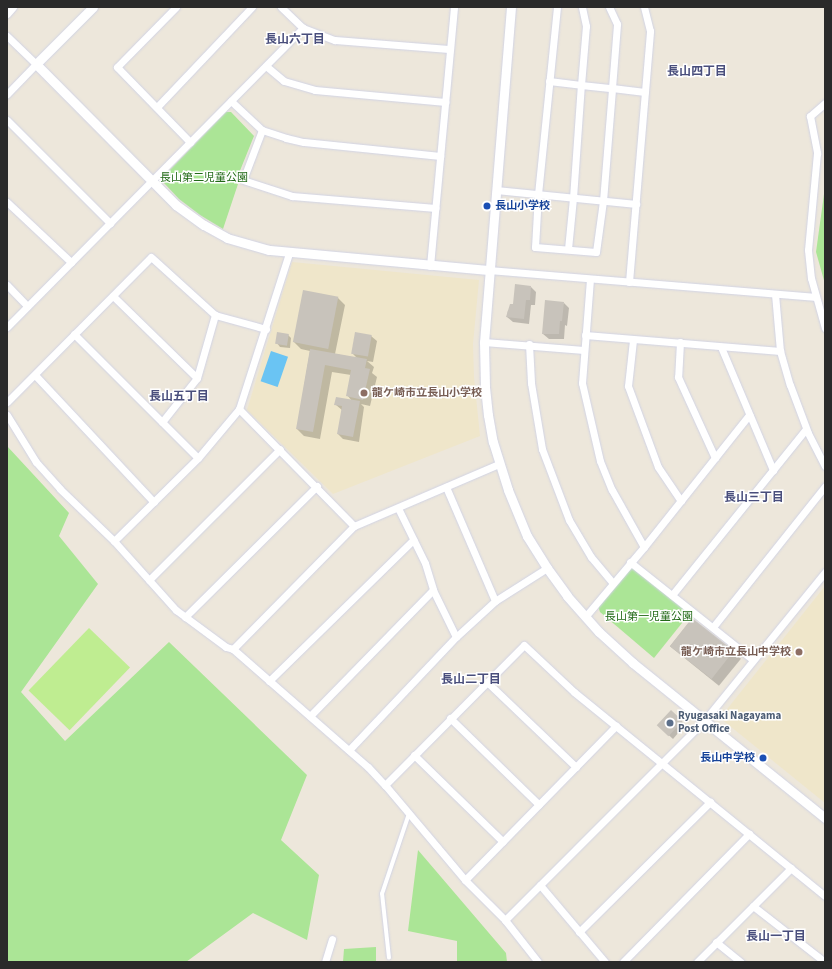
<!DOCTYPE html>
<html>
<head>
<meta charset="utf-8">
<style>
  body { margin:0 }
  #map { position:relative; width:832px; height:969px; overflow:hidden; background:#ede7db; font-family:"Source Sans 3","Noto Sans JP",sans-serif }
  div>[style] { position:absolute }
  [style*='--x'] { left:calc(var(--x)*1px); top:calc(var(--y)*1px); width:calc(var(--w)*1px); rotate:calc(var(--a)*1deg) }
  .education>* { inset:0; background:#efe6ca }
  .green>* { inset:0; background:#abe596 }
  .pitch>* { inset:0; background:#bfed91; transform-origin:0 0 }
  .water>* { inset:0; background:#6ac4f3; transform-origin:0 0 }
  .shadow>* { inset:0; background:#0003; transform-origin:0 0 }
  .building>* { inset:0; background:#c8c3bb; transform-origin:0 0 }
  .roads { filter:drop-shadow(0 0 1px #d1d3e4) drop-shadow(0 0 1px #d1d3e4) }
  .service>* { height:3.5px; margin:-1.75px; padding:0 1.75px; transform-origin:1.75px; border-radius:1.75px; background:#fff }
  .minor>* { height:7px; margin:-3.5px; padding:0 3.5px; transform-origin:3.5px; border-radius:3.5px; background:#fff }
  .tertiary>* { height:9px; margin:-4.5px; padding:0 4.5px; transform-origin:4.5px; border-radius:4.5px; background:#fff }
  .dots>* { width:11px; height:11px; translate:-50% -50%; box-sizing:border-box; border:2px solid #fff; border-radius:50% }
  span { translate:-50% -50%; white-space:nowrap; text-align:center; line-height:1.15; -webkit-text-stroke:3px #fff; paint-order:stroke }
  .park-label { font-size:11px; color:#226a17 }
  .transit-label { font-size:11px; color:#164399; font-weight:700 }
  .left { translate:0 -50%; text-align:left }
  .right { translate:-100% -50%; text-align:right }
  .education-label { font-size:11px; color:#785e54; font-weight:700 }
  .service-label { font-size:11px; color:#4e5e75; font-weight:700 }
  .neighbourhood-label { font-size:12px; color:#494e7c; font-weight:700 }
  .frame { position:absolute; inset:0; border:8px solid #2a2a2a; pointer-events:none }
</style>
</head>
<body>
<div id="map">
  <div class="education">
    <i style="clip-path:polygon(292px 262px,479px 280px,473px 344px,474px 377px,480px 436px,333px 494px,247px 410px)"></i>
    <i style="clip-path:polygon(825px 586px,825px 803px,720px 718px)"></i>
  </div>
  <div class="green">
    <i style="clip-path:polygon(226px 112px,231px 112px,254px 136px,235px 183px,238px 184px,223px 229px,200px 215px,179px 199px,164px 183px,162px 178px)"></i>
    <i style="clip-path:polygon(825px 187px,825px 284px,816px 252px)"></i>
    <i style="clip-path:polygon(7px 446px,69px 513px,59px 536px,98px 584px,21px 692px,65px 741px,169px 642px,307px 775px,281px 840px,319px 875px,307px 940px,253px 913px,186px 962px,7px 962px)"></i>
    <i style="clip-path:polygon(631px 565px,690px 613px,654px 658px,600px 612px,598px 606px)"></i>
    <i style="clip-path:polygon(418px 850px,506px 953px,507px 962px,457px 962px,457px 941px,408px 931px)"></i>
    <i style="clip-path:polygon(376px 947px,376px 962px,343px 962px,344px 949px)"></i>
  </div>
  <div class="pitch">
    <i style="left:89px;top:628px;width:57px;height:87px;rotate:44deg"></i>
  </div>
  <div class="water">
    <i style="left:271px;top:351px;width:18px;height:32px;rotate:19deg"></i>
  </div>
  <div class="shadow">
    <i style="clip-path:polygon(531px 287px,536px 292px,535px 305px,531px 305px,529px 324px,513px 322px,507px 317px,508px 310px,510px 310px)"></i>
    <i style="clip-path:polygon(304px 292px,338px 298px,345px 305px,335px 354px,357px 358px,353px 354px,371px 336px,377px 341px,373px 362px,367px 361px,374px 367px,372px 373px,377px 377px,370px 406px,361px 404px,364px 407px,359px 442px,343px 439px,338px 434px,342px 410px,336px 405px,352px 401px,347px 395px,351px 375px,332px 372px,320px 439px,304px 436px,297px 429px,310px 351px,301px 349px,294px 342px)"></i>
    <i style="clip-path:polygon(564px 303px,569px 308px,567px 326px,565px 325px,564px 339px,549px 339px,543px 334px)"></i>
    <i style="clip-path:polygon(288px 335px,291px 338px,290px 348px,280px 347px,277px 343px)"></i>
    <i style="left:692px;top:619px;width:63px;height:35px;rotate:39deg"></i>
    <i style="clip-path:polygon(671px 711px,685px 725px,673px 739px,662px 729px)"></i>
  </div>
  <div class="building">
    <i style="clip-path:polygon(515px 284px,531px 286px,530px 300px,526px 300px,524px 319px,506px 317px,510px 304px,513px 304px)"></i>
    <i style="left:303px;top:290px;width:36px;height:53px;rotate:11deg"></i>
    <i style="clip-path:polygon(545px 300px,564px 302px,562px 321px,560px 321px,559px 334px,542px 334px)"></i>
    <i style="left:277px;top:332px;width:12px;height:12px;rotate:9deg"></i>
    <i style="left:355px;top:332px;width:17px;height:22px;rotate:10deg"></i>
    <i style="clip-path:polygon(310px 349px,367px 359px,365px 368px,370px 369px,363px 400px,346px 396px,351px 370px,325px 365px,313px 432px,296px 429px)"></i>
    <i style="clip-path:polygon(336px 397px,360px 401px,353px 437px,337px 434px,342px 406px,334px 405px)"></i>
    <i style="left:692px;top:618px;width:53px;height:36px;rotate:38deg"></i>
    <i style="left:671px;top:710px;width:16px;height:21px;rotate:43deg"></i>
  </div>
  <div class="roads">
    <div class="service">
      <i style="--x:389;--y:958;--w:64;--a:-96.2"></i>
      <i style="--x:382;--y:894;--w:84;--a:-71.4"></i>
    </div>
    <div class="minor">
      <i style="--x:176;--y:7;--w:84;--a:134.5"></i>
      <i style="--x:117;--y:67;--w:105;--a:45.8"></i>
      <i style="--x:281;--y:7;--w:30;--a:44"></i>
      <i style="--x:303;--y:28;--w:34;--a:21"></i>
      <i style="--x:335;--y:40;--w:114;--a:4.5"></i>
      <i style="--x:557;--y:7;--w:188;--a:95.8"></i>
      <i style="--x:538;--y:194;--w:53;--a:93.2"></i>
      <i style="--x:535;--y:247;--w:61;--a:4.7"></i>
      <i style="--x:596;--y:252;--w:51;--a:-82.2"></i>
      <i style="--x:603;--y:201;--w:113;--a:-85.4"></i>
      <i style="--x:612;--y:88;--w:33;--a:7"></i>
      <i style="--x:7;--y:14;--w:9;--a:-49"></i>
      <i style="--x:7;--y:36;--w:40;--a:44"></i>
      <i style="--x:36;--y:64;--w:42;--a:134"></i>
      <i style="--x:266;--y:66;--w:23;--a:40"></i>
      <i style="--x:284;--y:81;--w:32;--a:16"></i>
      <i style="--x:315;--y:90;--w:131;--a:5.3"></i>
      <i style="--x:549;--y:81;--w:32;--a:7"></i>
      <i style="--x:581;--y:85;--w:59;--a:-85.2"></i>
      <i style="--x:586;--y:26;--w:19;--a:-102"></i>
      <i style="--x:231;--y:101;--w:42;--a:43.1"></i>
      <i style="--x:262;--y:130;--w:25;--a:18"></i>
      <i style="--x:286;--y:138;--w:18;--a:13"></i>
      <i style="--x:304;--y:142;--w:137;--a:5.9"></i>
      <i style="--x:825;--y:103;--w:20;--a:139"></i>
      <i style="--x:810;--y:116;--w:38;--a:79"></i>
      <i style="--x:817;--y:153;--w:97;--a:95.3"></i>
      <i style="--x:808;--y:250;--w:28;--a:84"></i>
      <i style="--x:811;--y:278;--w:52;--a:74.4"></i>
      <i style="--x:157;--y:107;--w:138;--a:-46.5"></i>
      <i style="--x:7;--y:120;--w:146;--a:45"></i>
      <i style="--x:262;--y:130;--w:53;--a:110.8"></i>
      <i style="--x:243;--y:180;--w:52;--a:18.1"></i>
      <i style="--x:292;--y:196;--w:144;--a:4.8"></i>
      <i style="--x:496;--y:190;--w:141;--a:5.7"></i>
      <i style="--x:7;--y:202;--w:88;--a:43.2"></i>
      <i style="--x:568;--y:249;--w:51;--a:-84.4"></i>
      <i style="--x:573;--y:198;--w:113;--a:-86"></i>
      <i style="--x:581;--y:85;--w:31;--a:6"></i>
      <i style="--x:612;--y:88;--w:64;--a:-85.5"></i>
      <i style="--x:617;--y:24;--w:19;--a:-115"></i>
      <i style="--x:430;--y:266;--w:260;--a:-84.7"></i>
      <i style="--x:489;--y:270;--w:328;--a:4.7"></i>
      <i style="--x:590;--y:279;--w:104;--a:94.4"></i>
      <i style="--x:582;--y:383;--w:80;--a:77"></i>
      <i style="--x:600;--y:461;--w:31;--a:68"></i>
      <i style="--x:612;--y:490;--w:65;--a:60.7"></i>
      <i style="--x:629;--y:282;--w:252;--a:-85.2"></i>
      <i style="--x:650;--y:31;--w:25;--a:-104"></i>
      <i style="--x:7;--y:285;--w:29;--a:46"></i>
      <i style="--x:775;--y:294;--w:57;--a:85"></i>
      <i style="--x:780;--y:351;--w:35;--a:74"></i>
      <i style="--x:790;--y:385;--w:51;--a:69.4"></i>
      <i style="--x:808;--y:433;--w:37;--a:63"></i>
      <i style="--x:113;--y:296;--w:117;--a:44.3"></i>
      <i style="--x:7;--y:327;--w:421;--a:-45.3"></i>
      <i style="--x:74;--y:334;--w:175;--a:45"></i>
      <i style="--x:585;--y:335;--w:196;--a:4.7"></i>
      <i style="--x:633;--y:340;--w:46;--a:96.2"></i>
      <i style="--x:628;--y:386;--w:86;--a:69.7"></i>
      <i style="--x:658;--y:467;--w:41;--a:55.9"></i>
      <i style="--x:484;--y:342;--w:100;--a:4.6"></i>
      <i style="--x:680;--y:342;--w:35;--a:93"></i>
      <i style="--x:678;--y:377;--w:89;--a:65.4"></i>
      <i style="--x:529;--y:344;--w:39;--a:87"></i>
      <i style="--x:531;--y:383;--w:67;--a:80.5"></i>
      <i style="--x:542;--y:449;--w:76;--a:69.2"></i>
      <i style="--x:569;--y:520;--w:43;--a:59.3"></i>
      <i style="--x:591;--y:557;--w:34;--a:50"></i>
      <i style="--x:721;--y:347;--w:134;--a:67.1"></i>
      <i style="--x:35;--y:375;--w:174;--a:46.9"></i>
      <i style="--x:7;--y:402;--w:204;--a:-45.2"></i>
      <i style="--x:151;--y:257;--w:86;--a:42.2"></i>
      <i style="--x:215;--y:315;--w:53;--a:15.4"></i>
      <i style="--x:239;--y:409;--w:164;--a:45.5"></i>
      <i style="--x:354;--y:526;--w:158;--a:-23.2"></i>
      <i style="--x:7;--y:415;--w:55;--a:58.3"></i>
      <i style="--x:36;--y:462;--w:36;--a:48"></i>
      <i style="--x:60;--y:489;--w:75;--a:43.9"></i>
      <i style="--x:114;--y:541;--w:93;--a:48.1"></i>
      <i style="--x:176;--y:610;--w:62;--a:36.5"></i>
      <i style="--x:226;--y:647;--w:7;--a:16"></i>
      <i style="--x:233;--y:649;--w:179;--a:41.2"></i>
      <i style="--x:368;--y:767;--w:25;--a:47"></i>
      <i style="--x:385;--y:785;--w:124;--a:49.9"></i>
      <i style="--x:465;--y:880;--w:57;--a:45"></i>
      <i style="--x:505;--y:920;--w:53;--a:51.8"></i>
      <i style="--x:162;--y:422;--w:56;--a:-51.5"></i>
      <i style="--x:197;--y:378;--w:66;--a:-74.1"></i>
      <i style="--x:446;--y:487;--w:124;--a:66.7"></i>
      <i style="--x:398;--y:508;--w:61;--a:63.9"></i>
      <i style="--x:425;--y:563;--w:28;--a:73"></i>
      <i style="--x:433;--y:590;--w:52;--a:63.9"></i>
      <i style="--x:114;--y:541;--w:118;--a:-44.7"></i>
      <i style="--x:198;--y:458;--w:64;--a:-50.1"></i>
      <i style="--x:239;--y:409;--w:164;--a:-72.2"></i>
      <i style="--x:630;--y:562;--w:157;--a:38.5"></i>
      <i style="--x:149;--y:580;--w:185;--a:-45"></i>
      <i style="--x:672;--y:595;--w:213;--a:-51.1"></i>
      <i style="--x:185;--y:617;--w:186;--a:-44.8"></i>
      <i style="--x:585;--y:617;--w:92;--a:-49.9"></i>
      <i style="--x:644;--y:547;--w:169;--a:-51.5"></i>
      <i style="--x:713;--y:627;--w:180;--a:-51.5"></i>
      <i style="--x:233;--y:649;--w:173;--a:-45.5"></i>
      <i style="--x:269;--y:681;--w:202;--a:-44.4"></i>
      <i style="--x:487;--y:682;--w:123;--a:43.7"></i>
      <i style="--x:310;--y:716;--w:176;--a:-45.7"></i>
      <i style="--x:450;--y:718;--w:124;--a:44.3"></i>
      <i style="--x:349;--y:750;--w:156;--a:-46.6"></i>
      <i style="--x:456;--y:637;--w:53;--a:-42.7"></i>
      <i style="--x:495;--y:601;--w:62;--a:-32.4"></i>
      <i style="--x:414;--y:755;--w:124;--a:44.3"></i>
      <i style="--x:385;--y:785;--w:197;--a:-45.2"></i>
      <i style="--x:524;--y:645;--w:69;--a:43.2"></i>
      <i style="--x:574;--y:692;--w:323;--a:39.1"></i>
      <i style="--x:465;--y:880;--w:216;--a:-45.6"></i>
      <i style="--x:540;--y:885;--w:101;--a:49.8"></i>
      <i style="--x:753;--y:906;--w:91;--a:37.9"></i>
      <i style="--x:505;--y:920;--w:281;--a:-45"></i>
      <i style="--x:704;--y:721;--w:192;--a:-50.9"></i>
      <i style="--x:579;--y:932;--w:185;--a:-44.8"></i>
      <i style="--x:716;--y:942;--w:32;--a:39"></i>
      <i style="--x:325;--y:962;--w:24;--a:-73"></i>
      <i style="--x:623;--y:962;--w:180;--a:-45.5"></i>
      <i style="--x:697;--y:962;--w:133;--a:-45"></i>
    </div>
    <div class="tertiary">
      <i style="--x:93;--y:7;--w:81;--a:135"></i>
      <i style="--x:36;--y:64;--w:199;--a:45.2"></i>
      <i style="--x:176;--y:205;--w:34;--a:36"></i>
      <i style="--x:204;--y:225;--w:26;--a:29"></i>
      <i style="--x:227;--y:238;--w:44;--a:15.9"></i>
      <i style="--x:269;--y:250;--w:221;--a:5.2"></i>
      <i style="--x:511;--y:7;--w:336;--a:94.6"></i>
      <i style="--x:484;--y:342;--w:45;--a:88.7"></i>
      <i style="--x:485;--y:387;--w:28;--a:84"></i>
      <i style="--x:488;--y:415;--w:27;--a:80"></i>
      <i style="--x:493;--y:442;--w:50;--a:72.6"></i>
      <i style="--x:508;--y:490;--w:50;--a:67.6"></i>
      <i style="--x:527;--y:536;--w:38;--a:58"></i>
      <i style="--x:547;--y:568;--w:34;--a:54"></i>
      <i style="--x:567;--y:596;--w:48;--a:48.4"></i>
      <i style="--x:599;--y:632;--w:46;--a:42.4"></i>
      <i style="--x:633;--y:663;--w:247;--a:38.9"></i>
    </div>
  </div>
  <div class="dots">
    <i style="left:487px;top:206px;background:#1a4fb4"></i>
    <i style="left:364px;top:393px;background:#8d6e63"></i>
    <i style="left:799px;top:652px;background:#8d6e63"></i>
    <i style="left:670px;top:723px;background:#5c6f8a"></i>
    <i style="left:763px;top:758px;background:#1a4fb4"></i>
  </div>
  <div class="park-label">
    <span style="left:204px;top:178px">長山第二児童公園</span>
    <span style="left:649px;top:617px">長山第一児童公園</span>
  </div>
  <div class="transit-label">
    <span class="left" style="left:495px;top:206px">長山小学校</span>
    <span class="right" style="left:755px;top:758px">長山中学校</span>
  </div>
  <div class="education-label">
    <span class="left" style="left:372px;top:393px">龍ケ崎市立長山小学校</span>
    <span class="right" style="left:791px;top:652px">龍ケ崎市立長山中学校</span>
  </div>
  <div class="service-label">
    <span class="left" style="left:678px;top:723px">Ryugasaki Nagayama<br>Post Office</span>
  </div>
  <div class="neighbourhood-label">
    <span style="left:295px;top:40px">長山六丁目</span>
    <span style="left:697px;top:72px">長山四丁目</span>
    <span style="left:179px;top:397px">長山五丁目</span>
    <span style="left:754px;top:498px">長山三丁目</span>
    <span style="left:471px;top:680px">長山二丁目</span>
    <span style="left:776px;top:937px">長山一丁目</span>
  </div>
  <div class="frame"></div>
</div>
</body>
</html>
